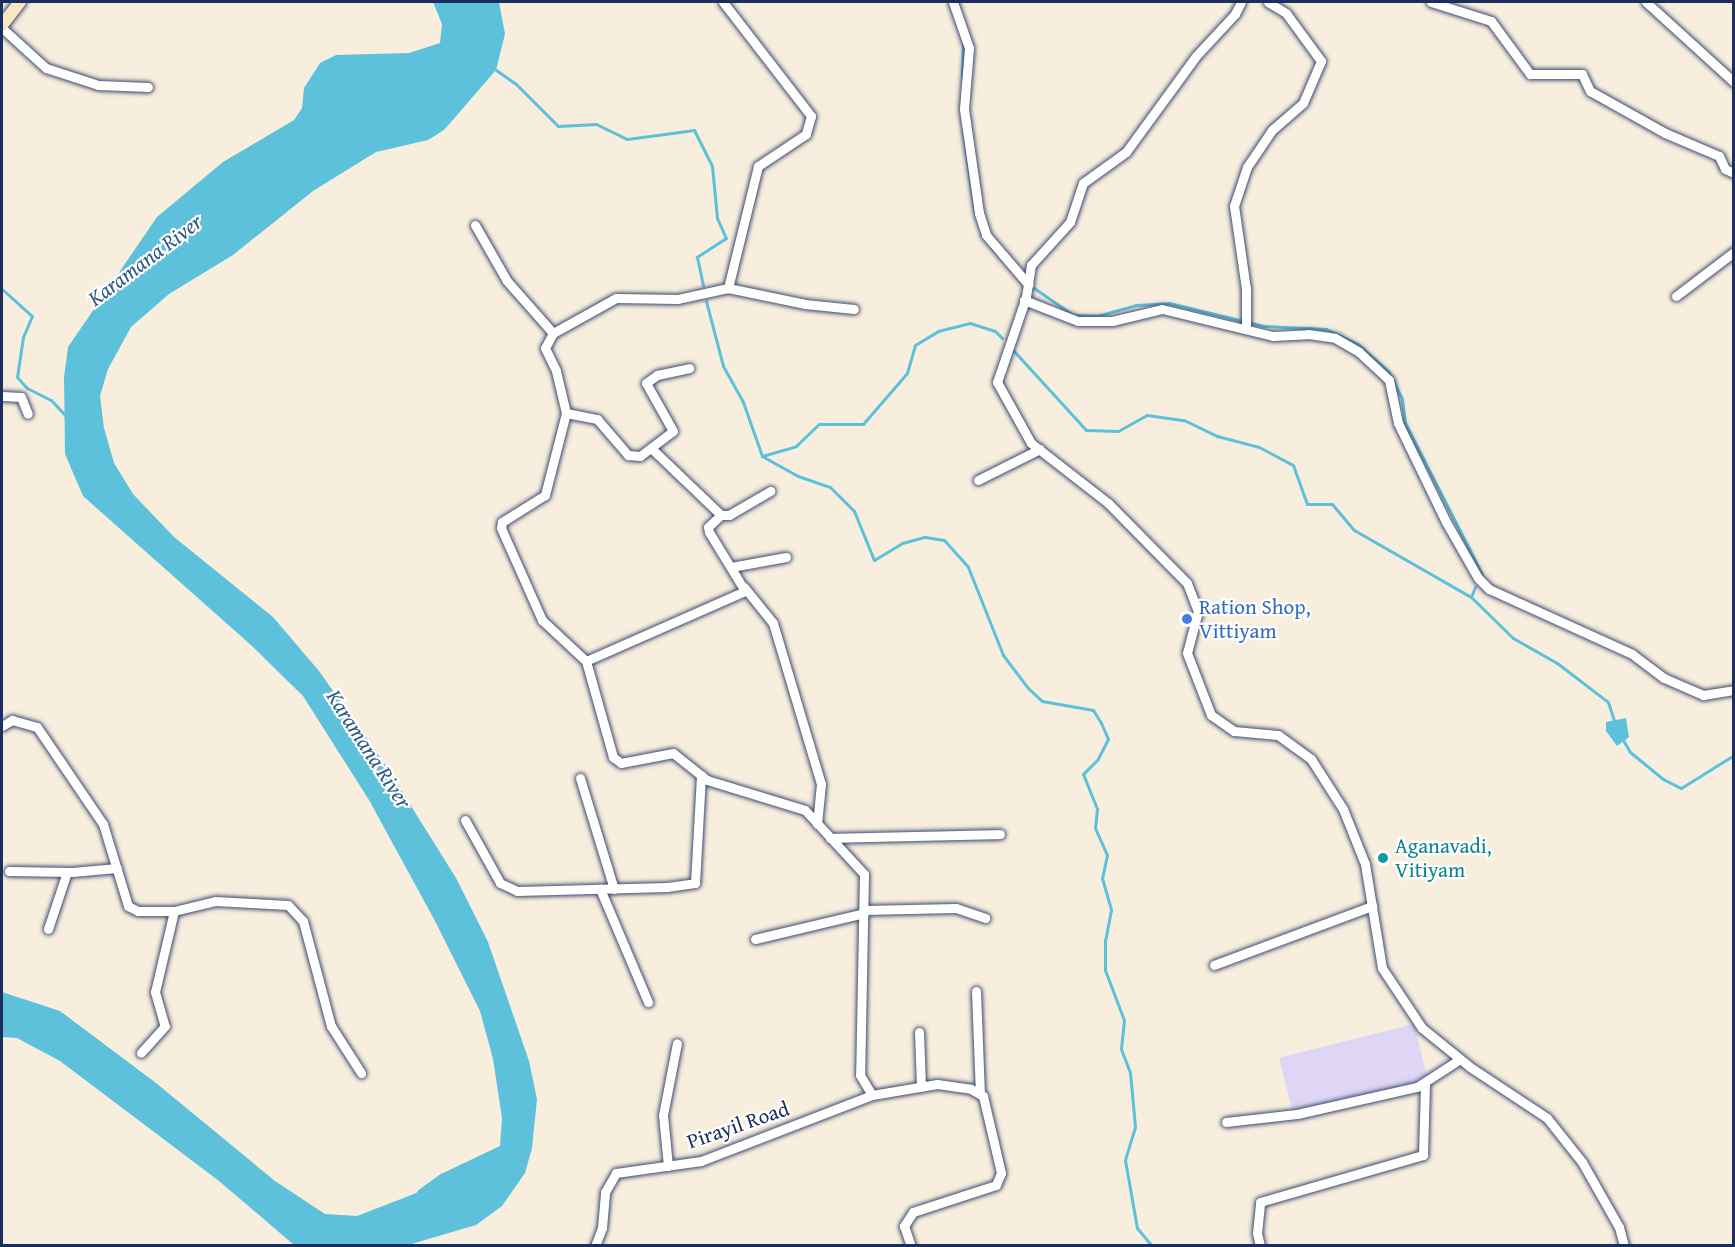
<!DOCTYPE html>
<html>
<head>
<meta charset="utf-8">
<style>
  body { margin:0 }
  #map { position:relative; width:1735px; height:1247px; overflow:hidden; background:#f8eede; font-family:"Gentium Book Plus",serif }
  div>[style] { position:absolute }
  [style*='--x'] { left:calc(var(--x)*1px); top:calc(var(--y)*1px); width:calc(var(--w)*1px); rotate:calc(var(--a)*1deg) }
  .built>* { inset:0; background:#dfd5f5; transform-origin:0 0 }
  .water>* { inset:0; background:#5dc1db }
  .stream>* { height:3px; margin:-1.5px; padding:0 1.5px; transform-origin:1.5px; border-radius:1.5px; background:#5dc1db }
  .river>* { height:16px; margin:-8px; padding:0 8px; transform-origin:8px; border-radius:8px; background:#5dc1db }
  .roads { filter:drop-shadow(0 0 2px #3c4c71) drop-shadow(0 0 2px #3c4c71) }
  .street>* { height:9px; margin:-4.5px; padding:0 4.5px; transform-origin:4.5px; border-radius:4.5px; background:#fff }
  .secondary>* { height:12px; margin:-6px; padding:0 6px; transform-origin:6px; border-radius:6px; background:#fbe6c4 }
  .dots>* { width:16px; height:16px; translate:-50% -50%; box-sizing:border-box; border:3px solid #fff; border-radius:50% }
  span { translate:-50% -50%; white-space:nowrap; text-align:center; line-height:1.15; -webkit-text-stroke:4.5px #fff; paint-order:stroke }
  .shop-label { font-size:21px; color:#366cbe }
  .left { translate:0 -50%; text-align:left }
  .culture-label { font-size:21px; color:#0d838f }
  .street-label { font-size:21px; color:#1b2f5e }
  .water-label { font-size:22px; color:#2f5b84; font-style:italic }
  .frame { position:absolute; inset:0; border:3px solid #1b2f5e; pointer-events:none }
</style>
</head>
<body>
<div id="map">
  <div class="built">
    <i style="left:1414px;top:1024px;width:63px;height:139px;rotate:76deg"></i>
  </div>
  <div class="water">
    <i style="clip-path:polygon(433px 2px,499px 2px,505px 34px,496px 70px,444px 130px,428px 140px,376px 152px,313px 191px,233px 255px,169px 294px,131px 327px,108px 369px,100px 396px,104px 428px,114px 463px,133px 494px,174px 537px,273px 617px,319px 671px,386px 766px,456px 878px,488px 942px,529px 1061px,537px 1099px,532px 1148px,525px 1173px,502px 1206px,476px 1225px,408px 1245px,294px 1245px,219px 1181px,60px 1061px,17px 1038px,2px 1037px,2px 992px,60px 1011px,156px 1083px,275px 1181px,325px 1214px,357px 1216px,489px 1165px,500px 1146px,502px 1118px,493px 1059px,480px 1011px,435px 921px,369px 800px,303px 696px,252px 646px,83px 496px,65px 454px,64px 377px,68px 347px,157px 217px,223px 162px,294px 120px,302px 108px,304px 88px,320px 63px,336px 55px,409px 53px,440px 43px,442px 24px)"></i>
    <i style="clip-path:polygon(1626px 718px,1629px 737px,1617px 746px,1606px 731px,1606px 722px)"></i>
  </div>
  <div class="stream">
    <i style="--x:496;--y:70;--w:24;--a:35"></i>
    <i style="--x:516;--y:84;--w:59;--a:45"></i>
    <i style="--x:558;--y:126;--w:38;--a:-3"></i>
    <i style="--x:596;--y:124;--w:34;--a:26"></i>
    <i style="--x:627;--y:139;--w:68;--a:-7.7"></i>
    <i style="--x:694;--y:130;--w:40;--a:63.4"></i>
    <i style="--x:712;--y:166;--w:52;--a:84.5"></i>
    <i style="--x:717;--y:218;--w:22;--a:66"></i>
    <i style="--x:726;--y:238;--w:35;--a:147"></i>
    <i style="--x:697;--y:257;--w:29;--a:78"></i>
    <i style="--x:962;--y:76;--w:35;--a:-88"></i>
    <i style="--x:963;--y:131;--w:83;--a:81.7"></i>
    <i style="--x:981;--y:234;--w:26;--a:51"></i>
    <i style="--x:1034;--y:288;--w:47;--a:34.7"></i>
    <i style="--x:1073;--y:315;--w:24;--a:2"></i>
    <i style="--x:1097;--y:316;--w:41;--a:-15.8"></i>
    <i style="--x:1136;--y:305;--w:33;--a:-3"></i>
    <i style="--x:1169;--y:303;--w:98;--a:13.6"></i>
    <i style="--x:1264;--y:326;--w:62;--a:2.8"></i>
    <i style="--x:1326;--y:329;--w:35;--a:25"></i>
    <i style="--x:1358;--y:344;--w:40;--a:42"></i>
    <i style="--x:1388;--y:371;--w:31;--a:63"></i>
    <i style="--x:1402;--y:399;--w:24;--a:83"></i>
    <i style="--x:1405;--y:423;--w:169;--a:63"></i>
    <i style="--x:2;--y:289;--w:40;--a:42"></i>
    <i style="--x:32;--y:316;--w:23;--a:113"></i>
    <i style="--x:23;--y:337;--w:40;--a:98.5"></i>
    <i style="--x:17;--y:377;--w:15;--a:48"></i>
    <i style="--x:27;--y:388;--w:27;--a:27"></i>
    <i style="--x:51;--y:400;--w:21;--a:47"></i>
    <i style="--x:706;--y:301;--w:67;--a:75.3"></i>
    <i style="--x:723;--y:366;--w:41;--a:60.9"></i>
    <i style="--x:743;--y:402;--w:57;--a:70.6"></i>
    <i style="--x:762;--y:456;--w:35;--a:-16"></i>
    <i style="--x:796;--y:446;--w:32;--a:-44"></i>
    <i style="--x:819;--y:424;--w:44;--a:0"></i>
    <i style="--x:863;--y:424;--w:67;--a:-49.2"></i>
    <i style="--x:907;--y:373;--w:29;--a:-74"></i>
    <i style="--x:915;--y:345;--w:27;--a:-31"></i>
    <i style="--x:938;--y:331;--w:33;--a:-14"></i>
    <i style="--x:970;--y:323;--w:26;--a:18"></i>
    <i style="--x:995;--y:331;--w:10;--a:45"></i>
    <i style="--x:1013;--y:350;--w:108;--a:47.6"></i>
    <i style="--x:1086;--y:430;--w:32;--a:2"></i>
    <i style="--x:1118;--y:431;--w:33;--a:-29"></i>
    <i style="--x:1147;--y:415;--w:37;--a:8"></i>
    <i style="--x:1184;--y:420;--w:37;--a:26"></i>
    <i style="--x:1217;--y:436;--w:43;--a:14.7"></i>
    <i style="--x:1259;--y:447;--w:38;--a:28"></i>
    <i style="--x:1293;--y:465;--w:41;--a:70.3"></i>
    <i style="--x:1307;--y:504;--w:25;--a:0"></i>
    <i style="--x:1332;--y:504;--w:34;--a:50"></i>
    <i style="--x:1354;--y:530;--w:135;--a:29.8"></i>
    <i style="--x:1471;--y:597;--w:59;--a:44.3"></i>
    <i style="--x:1513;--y:638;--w:51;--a:29.6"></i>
    <i style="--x:1557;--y:663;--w:64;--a:37.4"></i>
    <i style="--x:1608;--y:702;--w:22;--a:72"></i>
    <i style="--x:762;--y:456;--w:41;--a:29.1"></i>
    <i style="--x:798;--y:476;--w:34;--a:19"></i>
    <i style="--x:830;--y:487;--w:34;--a:45"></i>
    <i style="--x:854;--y:511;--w:53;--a:67.8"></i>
    <i style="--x:874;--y:560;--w:33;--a:-31"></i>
    <i style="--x:902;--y:543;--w:24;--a:-15"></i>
    <i style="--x:925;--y:537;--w:19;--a:9"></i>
    <i style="--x:944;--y:540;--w:36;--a:48"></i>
    <i style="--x:968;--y:567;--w:95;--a:68.3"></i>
    <i style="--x:1003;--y:655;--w:41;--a:52.9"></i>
    <i style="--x:1028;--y:688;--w:19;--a:43"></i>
    <i style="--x:1042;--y:701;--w:52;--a:10"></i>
    <i style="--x:1093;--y:710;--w:15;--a:58"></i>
    <i style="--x:1101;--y:723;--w:17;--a:66"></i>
    <i style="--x:1108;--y:739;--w:22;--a:117"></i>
    <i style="--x:1098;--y:759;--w:21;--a:135"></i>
    <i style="--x:1083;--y:774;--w:38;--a:68"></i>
    <i style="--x:1097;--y:809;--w:19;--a:96"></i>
    <i style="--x:1095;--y:828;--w:30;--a:66"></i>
    <i style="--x:1107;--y:855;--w:24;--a:102"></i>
    <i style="--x:1102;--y:878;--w:33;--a:74"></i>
    <i style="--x:1111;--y:910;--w:31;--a:101"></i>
    <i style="--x:1105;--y:940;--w:30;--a:90"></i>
    <i style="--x:1105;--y:970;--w:53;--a:69.2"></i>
    <i style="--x:1124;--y:1020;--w:29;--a:96"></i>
    <i style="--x:1121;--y:1049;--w:25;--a:69"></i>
    <i style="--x:1130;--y:1072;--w:55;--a:84.8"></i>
    <i style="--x:1135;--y:1127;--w:34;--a:107"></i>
    <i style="--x:1125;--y:1160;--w:69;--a:80"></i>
    <i style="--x:1137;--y:1228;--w:23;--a:50"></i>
    <i style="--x:1471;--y:597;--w:11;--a:-68"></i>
    <i style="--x:1623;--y:740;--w:14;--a:60"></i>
    <i style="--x:1630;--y:752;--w:43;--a:39.3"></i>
    <i style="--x:1663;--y:779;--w:20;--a:27"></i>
    <i style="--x:1681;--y:788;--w:62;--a:-31.9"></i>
  </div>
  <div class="river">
    <i style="--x:424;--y:1196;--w:26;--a:-36"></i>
    <i style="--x:445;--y:1181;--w:74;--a:-25.5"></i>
  </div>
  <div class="roads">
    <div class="street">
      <i style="--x:723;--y:2;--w:144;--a:52.3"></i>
      <i style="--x:811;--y:116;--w:19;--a:106"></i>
      <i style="--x:806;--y:134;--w:58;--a:146.3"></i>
      <i style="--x:758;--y:166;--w:126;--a:103.8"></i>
      <i style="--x:728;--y:288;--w:51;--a:167.6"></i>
      <i style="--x:678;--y:299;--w:62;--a:-179.1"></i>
      <i style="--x:616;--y:298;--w:72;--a:150.9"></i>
      <i style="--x:553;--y:333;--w:17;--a:118"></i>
      <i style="--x:545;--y:348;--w:25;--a:64"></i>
      <i style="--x:556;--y:371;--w:43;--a:76.6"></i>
      <i style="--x:566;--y:413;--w:85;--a:104.4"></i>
      <i style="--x:545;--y:495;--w:51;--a:147.9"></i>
      <i style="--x:502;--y:522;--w:6;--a:99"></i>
      <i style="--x:501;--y:528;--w:101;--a:66"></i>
      <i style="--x:542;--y:620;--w:60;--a:43"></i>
      <i style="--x:586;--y:661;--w:100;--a:74.3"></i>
      <i style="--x:613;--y:757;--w:10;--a:37"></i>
      <i style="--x:621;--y:763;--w:53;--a:-10.9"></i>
      <i style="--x:673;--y:753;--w:43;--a:38.5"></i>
      <i style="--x:707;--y:780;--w:102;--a:17"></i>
      <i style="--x:805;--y:810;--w:87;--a:47.3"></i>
      <i style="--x:864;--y:874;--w:201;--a:91.1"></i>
      <i style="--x:860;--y:1075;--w:23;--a:59"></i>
      <i style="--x:872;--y:1095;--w:66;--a:-9.6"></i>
      <i style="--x:937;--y:1084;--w:34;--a:8"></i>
      <i style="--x:971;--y:1089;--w:14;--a:30"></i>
      <i style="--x:983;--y:1096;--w:79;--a:76.8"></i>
      <i style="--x:1001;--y:1173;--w:13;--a:113"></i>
      <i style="--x:996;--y:1185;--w:87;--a:162"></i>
      <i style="--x:913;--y:1212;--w:17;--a:123"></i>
      <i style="--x:904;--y:1226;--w:21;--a:71"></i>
      <i style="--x:953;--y:2;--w:49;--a:70.8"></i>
      <i style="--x:969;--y:48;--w:61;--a:94.7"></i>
      <i style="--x:964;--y:109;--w:105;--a:81.8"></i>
      <i style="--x:979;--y:213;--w:23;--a:72"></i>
      <i style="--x:986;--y:235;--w:65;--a:49.4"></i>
      <i style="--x:1241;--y:2;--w:13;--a:117"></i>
      <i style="--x:1235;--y:14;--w:57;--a:132.9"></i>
      <i style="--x:1196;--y:56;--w:119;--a:126.1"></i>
      <i style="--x:1126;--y:152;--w:53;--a:144.2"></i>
      <i style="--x:1083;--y:183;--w:41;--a:108.4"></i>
      <i style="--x:1070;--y:222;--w:58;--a:132.2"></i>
      <i style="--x:1031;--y:265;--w:32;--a:99"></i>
      <i style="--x:1026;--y:297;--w:90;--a:108.8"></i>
      <i style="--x:997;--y:382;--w:70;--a:60.9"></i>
      <i style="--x:1031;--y:443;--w:98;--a:37.9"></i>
      <i style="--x:1108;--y:503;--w:112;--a:45.4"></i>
      <i style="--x:1187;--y:583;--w:30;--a:69"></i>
      <i style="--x:1198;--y:611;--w:43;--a:104.7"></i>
      <i style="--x:1187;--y:653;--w:66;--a:68.8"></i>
      <i style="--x:1211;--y:715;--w:28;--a:35"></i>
      <i style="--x:1234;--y:731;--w:44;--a:5.2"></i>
      <i style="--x:1278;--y:735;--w:41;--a:36"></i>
      <i style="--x:1311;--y:759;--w:59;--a:57.4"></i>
      <i style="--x:1343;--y:809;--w:59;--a:68.2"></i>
      <i style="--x:1365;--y:864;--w:105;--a:80.7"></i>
      <i style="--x:1382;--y:968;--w:72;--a:56.3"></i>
      <i style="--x:1422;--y:1028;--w:62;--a:39.1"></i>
      <i style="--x:1470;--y:1067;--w:92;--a:33.5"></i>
      <i style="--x:1547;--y:1118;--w:56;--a:51.5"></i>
      <i style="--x:1582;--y:1162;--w:75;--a:60.4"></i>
      <i style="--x:1619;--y:1227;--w:20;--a:75"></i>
      <i style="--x:1431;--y:2;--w:63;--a:17.6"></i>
      <i style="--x:1491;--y:21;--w:66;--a:53.7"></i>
      <i style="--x:1530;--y:74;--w:52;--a:0"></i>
      <i style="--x:1582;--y:74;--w:19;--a:65"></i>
      <i style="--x:1590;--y:91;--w:86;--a:29.2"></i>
      <i style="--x:1665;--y:133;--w:59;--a:23.1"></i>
      <i style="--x:1719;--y:156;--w:14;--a:65"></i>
      <i style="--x:1725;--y:169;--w:10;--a:24"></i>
      <i style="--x:1646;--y:2;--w:119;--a:42.3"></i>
      <i style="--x:2;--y:28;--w:59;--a:42.3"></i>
      <i style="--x:46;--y:68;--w:55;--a:18.1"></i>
      <i style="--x:98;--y:85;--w:50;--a:2.3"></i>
      <i style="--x:475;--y:225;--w:64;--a:60.3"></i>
      <i style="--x:507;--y:281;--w:69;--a:48.5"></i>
      <i style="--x:728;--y:288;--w:79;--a:11.7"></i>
      <i style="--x:805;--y:304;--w:49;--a:5.8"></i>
      <i style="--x:1676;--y:296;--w:73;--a:-37.2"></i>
      <i style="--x:1024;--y:300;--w:58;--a:21.3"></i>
      <i style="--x:1078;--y:321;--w:34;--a:0"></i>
      <i style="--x:1112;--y:321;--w:51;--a:-13.5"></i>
      <i style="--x:1162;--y:309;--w:114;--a:13.7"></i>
      <i style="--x:1273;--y:336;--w:35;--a:-3"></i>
      <i style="--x:1308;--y:334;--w:27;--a:8"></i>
      <i style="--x:1335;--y:338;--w:28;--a:30"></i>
      <i style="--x:1359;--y:352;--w:41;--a:43"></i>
      <i style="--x:1389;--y:380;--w:44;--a:78.2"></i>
      <i style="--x:1398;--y:423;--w:110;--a:64.1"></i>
      <i style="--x:1446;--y:522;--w:64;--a:60.3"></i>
      <i style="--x:1478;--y:578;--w:16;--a:45"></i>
      <i style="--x:1489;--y:589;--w:157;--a:24.4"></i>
      <i style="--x:1632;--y:654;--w:40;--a:37"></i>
      <i style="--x:1664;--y:678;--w:43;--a:23.6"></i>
      <i style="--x:1703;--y:695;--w:31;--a:-9"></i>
      <i style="--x:1246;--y:329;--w:40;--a:-90"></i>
      <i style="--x:1246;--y:289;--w:84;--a:-98.2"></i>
      <i style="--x:1234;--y:206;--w:41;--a:-71.6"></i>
      <i style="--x:1247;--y:167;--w:45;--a:-56"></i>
      <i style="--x:1272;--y:130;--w:41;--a:-41.1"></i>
      <i style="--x:1303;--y:103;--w:46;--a:-66.8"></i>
      <i style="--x:1321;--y:61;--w:59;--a:-126.1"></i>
      <i style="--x:1286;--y:13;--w:21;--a:-149"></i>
      <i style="--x:2;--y:396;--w:19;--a:3"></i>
      <i style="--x:21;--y:397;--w:18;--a:68"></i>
      <i style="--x:566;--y:413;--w:32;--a:11"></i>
      <i style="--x:597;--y:419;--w:48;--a:49.3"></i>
      <i style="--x:628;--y:455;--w:12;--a:5"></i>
      <i style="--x:640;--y:456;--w:41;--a:-37.1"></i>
      <i style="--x:673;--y:431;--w:55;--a:-119.4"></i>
      <i style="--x:646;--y:383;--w:14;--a:-36"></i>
      <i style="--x:657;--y:375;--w:33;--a:-12"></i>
      <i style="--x:652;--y:449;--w:95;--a:43.7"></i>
      <i style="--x:721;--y:515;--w:8;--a:0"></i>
      <i style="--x:729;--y:515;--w:48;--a:-30.3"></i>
      <i style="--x:978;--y:480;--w:69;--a:-26.6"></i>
      <i style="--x:731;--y:567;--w:56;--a:-10.3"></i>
      <i style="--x:744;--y:587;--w:46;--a:51.1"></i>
      <i style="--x:773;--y:623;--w:168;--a:73.4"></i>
      <i style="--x:821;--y:784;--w:40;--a:95.7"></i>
      <i style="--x:586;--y:661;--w:174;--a:-23.8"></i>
      <i style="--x:745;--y:591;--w:69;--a:-121.4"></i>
      <i style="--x:709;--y:532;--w:5;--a:-101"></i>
      <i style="--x:708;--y:527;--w:18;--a:-43"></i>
      <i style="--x:2;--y:726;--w:12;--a:-31"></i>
      <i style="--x:12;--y:720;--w:26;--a:16"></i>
      <i style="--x:37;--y:727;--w:117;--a:55.8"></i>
      <i style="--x:103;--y:824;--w:86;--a:73"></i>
      <i style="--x:128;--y:906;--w:11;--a:27"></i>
      <i style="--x:138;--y:911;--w:36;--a:0"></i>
      <i style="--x:174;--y:911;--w:83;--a:103.2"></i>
      <i style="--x:155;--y:992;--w:35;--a:74"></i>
      <i style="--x:165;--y:1026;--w:36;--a:132"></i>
      <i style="--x:580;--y:778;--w:116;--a:73"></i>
      <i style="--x:465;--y:820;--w:72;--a:60.9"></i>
      <i style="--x:500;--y:883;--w:19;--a:25"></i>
      <i style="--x:517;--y:891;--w:150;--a:-1.5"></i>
      <i style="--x:667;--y:887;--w:28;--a:-8"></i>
      <i style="--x:695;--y:883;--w:108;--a:-86.8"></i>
      <i style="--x:830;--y:838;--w:170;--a:-1.3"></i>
      <i style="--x:9;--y:871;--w:63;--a:0.9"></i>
      <i style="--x:72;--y:872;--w:45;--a:-5.1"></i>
      <i style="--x:600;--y:889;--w:123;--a:67"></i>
      <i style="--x:864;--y:910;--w:92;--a:-1.2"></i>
      <i style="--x:956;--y:908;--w:31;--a:19"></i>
      <i style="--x:174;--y:911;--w:42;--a:-13.7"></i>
      <i style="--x:215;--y:901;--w:73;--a:3.1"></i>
      <i style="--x:288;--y:905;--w:22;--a:47"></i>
      <i style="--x:303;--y:921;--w:109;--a:75.1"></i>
      <i style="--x:331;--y:1026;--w:56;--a:57.4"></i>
      <i style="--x:48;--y:929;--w:60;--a:-71.6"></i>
      <i style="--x:755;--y:939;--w:112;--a:-13.4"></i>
      <i style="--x:1214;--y:965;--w:169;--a:-20.5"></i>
      <i style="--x:976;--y:991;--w:103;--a:87.8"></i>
      <i style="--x:919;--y:1032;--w:55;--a:87.9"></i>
      <i style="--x:1226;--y:1122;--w:71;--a:-6.4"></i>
      <i style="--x:1297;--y:1114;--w:123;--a:-12.7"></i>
      <i style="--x:1417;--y:1087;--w:51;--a:-33.1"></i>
      <i style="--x:668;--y:1166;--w:51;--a:-95.6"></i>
      <i style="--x:663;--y:1115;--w:73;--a:-79"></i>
      <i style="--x:595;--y:1246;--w:19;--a:-69"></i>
      <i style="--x:602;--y:1228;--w:36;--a:-85"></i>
      <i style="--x:605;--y:1192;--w:22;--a:-60"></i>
      <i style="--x:616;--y:1173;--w:86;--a:-8"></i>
      <i style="--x:701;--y:1161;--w:183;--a:-21.1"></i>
      <i style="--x:1260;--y:1246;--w:13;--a:-103"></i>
      <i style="--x:1257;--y:1233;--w:31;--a:-84"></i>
      <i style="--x:1260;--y:1202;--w:170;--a:-16.1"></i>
      <i style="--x:1423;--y:1155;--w:72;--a:-88.4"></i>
    </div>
    <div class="secondary">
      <i style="--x:2;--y:25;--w:29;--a:-52"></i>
    </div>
  </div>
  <div class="dots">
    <i style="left:1187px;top:619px;background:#3f7fe0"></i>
    <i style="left:1383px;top:858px;background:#0f9aa8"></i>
  </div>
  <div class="shop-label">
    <span class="left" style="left:1199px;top:619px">Ration Shop,<br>Vittiyam</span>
  </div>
  <div class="culture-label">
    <span class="left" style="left:1395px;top:858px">Aganavadi,<br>Vitiyam</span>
  </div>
  <div class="street-label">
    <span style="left:738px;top:1125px;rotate:-19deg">Pirayil Road</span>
  </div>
  <div class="water-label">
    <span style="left:145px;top:260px;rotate:-37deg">Karamana River</span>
    <span style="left:369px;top:749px;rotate:57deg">Karamana River</span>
  </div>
  <div class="frame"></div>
</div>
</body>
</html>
